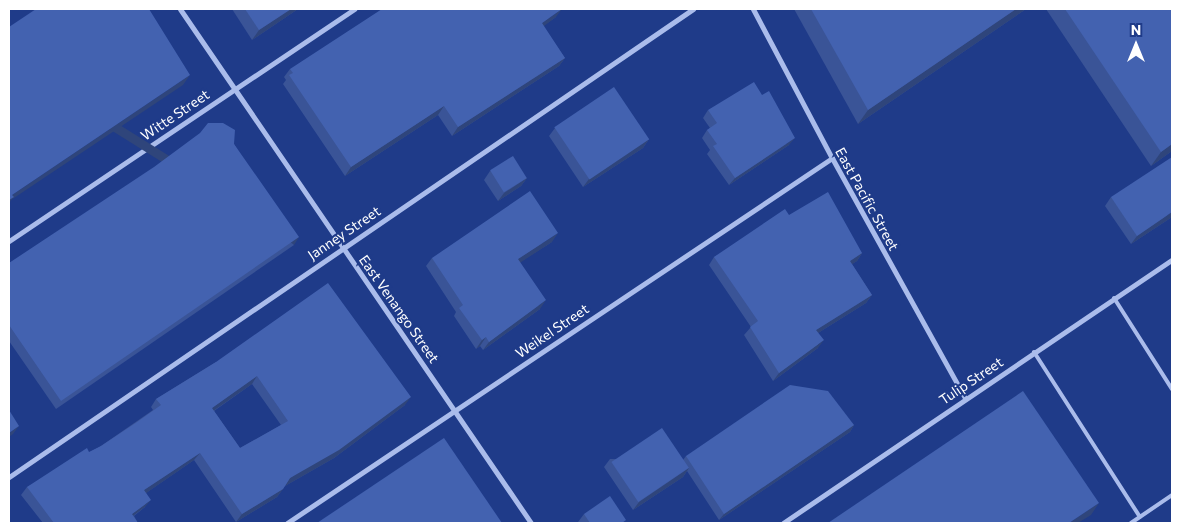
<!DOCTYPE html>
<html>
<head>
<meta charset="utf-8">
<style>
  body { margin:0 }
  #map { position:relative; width:1181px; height:532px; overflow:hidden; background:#1f3b89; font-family:Commissioner,sans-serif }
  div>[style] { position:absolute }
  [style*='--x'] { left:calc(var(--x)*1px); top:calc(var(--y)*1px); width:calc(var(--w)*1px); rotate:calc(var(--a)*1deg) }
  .service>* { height:4px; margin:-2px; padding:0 2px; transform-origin:2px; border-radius:2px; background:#aabceb }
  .minor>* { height:5px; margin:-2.5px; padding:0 2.5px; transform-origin:2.5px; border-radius:2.5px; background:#aabceb }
  .wall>* { inset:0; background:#3a5497 }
  .shaded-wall>* { inset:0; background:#2f457b; transform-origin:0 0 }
  .building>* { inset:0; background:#4362b0; transform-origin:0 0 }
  span { translate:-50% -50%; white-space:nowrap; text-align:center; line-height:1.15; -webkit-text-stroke:4px #1f3b89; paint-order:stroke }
  .street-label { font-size:14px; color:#fff }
  .frame { position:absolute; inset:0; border:10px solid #fff; pointer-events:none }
  .north { position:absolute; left:1111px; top:20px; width:50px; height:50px; -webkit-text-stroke:4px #1f3b89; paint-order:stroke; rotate:0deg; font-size:14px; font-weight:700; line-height:20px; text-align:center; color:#fff }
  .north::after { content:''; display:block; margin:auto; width:18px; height:22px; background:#fff; clip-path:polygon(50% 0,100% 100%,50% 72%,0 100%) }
</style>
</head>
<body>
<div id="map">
  <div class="service">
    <i style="--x:1114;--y:298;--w:108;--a:57.5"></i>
    <i style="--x:1034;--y:352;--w:196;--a:57.3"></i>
    <i style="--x:1131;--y:523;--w:50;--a:-34.3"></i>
  </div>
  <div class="minor">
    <i style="--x:180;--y:9;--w:622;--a:55.67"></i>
    <i style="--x:753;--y:9;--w:169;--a:62.1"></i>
    <i style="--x:832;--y:158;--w:274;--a:61"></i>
    <i style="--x:9;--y:241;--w:416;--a:-33.9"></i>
    <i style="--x:9;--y:477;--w:829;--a:-34.38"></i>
    <i style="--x:287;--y:523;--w:656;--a:-33.81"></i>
    <i style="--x:783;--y:523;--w:470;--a:-34.1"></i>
  </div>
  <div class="wall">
    <i style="clip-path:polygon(232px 9px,298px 9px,252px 40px)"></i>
    <i style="clip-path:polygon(794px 9px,1026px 9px,858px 124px)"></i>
    <i style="clip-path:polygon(1046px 9px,1172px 9px,1172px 151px,1151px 166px)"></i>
    <i style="clip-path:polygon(556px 17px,543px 26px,565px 58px,559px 66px,452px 136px,438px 115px,345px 176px,283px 84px,286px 80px,284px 77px,290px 69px)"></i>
    <i style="clip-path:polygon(708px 110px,789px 145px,729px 185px,707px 154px,710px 150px,702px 138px,707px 130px,710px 128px,703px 118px)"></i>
    <i style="clip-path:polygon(555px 128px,649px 139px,643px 148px,583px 187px,549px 136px)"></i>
    <i style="clip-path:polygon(234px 144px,294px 245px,56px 409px,9px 341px,9px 263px)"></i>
    <i style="clip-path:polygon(490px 171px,527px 178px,521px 186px,498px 201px,484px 180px)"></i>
    <i style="clip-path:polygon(1111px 197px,1172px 217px,1131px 244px,1105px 206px)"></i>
    <i style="clip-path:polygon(789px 215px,862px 253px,857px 261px,852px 264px,872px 295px,866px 303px,818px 333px,818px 348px,773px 381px,744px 335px,751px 327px,709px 265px,714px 257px)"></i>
    <i style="clip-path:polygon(552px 242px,520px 262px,540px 309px,483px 350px,480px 346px,476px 349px,454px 316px,456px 312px,426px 266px,432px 258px)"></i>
    <i style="clip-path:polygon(evenodd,216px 362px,405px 405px,334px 458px,285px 486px,277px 497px,236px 522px,194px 460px,146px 493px,145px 507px,134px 516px,138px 523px,43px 523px,21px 495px,27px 487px,101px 446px,153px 410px,151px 407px,156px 399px,216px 362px,252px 384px,281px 425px,240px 448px,214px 411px,252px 384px)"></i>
    <i style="clip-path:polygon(854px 425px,850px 432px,719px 520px,687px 471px,683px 477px,633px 510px,604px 467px,610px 459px,683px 460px,686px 456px)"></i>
    <i style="clip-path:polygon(584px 514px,624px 523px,578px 523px,578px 522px)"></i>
  </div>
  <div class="shaded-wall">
    <i style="clip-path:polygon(291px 9px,298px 9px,252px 40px,259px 30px)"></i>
    <i style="clip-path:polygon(562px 9px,556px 17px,536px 32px,542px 23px)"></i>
    <i style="clip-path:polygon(1016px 9px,1026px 9px,858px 124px,868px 110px)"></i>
    <i style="clip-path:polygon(565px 58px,559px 66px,452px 136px,458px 127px)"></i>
    <i style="clip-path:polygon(190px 75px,183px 85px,11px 200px,9px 204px,9px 199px,12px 195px)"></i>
    <i style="clip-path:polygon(444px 106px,438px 115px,345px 176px,351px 167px)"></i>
    <i style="clip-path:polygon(795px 138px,789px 145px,729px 185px,735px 178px)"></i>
    <i style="clip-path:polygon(649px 139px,643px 148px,583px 187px,589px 179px)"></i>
    <i style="clip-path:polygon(1172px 144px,1172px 151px,1151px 166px,1161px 152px)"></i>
    <i style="clip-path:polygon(527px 178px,521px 186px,498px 201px,504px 193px)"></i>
    <i style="clip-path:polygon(1172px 212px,1172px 217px,1131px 244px,1137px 236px)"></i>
    <i style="clip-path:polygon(558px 233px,552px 242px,512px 268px,518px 259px)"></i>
    <i style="left:299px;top:237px;width:9px;height:289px;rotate:122deg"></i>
    <i style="clip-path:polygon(862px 253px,857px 261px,845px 269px,850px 261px)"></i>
    <i style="clip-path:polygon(872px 295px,866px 303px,810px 338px,816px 330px)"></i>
    <i style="clip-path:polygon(546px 300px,540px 309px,483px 350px,489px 342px)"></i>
    <i style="clip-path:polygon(486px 337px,480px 346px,476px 349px,482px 340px)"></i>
    <i style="clip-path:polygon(824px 340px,818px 348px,773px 381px,779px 373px)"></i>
    <i style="clip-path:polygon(257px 376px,252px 384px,206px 416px,212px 408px)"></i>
    <i style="clip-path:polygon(411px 397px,405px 405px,334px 458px,285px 486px,290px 478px)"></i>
    <i style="clip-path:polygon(854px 425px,850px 432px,719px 520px,724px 514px)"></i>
    <i style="clip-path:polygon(19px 426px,13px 434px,9px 437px,9px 433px)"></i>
    <i style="clip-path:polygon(200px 453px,194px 460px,139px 498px,144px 490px)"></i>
    <i style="clip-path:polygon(689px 468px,683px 477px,633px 510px,639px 502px)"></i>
    <i style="clip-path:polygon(283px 489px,277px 497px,236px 522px,242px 514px)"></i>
    <i style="clip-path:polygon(151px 500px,145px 507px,126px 521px,132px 514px)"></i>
    <i style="clip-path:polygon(1099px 503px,1091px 515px,1078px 523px,1069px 523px)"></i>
  </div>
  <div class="building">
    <i style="clip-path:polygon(36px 9px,149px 9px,190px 75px,12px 195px,14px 197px,9px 200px,9px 27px)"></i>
    <i style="clip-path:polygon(245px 9px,291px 9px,259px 30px)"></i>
    <i style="clip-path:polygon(382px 9px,562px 9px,542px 23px,565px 58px,458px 127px,444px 106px,351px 167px,289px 75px,293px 73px,290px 69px)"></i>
    <i style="clip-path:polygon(811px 9px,1016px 9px,868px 110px)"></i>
    <i style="clip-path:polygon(1065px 9px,1172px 9px,1172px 144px,1161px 152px)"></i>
    <i style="clip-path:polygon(754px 82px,762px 95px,769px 91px,795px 138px,735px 178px,713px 146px,717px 144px,707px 130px,717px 123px,708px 110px)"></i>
    <i style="left:614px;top:87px;width:63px;height:72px;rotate:56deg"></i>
    <i style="clip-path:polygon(208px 123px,223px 123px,235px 130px,234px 144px,299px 237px,61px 401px,9px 325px,9px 263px,154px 167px,200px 133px)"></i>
    <i style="left:513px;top:156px;width:26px;height:27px;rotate:58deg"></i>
    <i style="clip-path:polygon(1172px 157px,1172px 212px,1137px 236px,1111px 197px)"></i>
    <i style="clip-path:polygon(530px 191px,558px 233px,518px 259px,546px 300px,489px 342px,486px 337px,482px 340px,459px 308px,463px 305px,432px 258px)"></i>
    <i style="clip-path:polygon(828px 192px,862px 253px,850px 261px,872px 295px,816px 330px,824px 340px,779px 373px,750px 327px,758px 321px,714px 257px,785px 209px,789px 215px)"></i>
    <i style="clip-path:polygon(evenodd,328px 283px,411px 397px,339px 450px,290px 478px,283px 489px,242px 514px,200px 453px,144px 490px,151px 500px,132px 514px,138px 523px,54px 523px,27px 487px,87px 448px,89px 452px,101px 446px,137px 422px,161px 405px,156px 399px,216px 362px,328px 283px,257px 376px,288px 421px,240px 448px,212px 408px,257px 376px)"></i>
    <i style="clip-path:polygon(790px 385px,828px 391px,854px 425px,724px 514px,686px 456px)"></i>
    <i style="clip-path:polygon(1023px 391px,1099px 503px,1069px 523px,828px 523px)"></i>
    <i style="clip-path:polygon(9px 410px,19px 426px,9px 433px)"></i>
    <i style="left:662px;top:428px;width:48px;height:61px;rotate:56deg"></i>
    <i style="clip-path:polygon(444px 438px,502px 523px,317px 523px)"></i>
    <i style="clip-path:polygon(610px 496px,626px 520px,622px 523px,590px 523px,584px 514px)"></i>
  </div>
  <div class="street-label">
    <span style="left:175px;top:115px;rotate:-34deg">Witte Street</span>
    <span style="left:867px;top:199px;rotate:61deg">East Pacific Street</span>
    <span style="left:344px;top:233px;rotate:-34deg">Janney Street</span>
    <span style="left:399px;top:309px;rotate:55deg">East Venango Street</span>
    <span style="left:552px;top:331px;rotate:-34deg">Weikel Street</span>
    <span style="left:971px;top:381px;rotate:-34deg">Tulip Street</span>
  </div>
  <div class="frame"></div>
  <div class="north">N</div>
</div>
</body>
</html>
